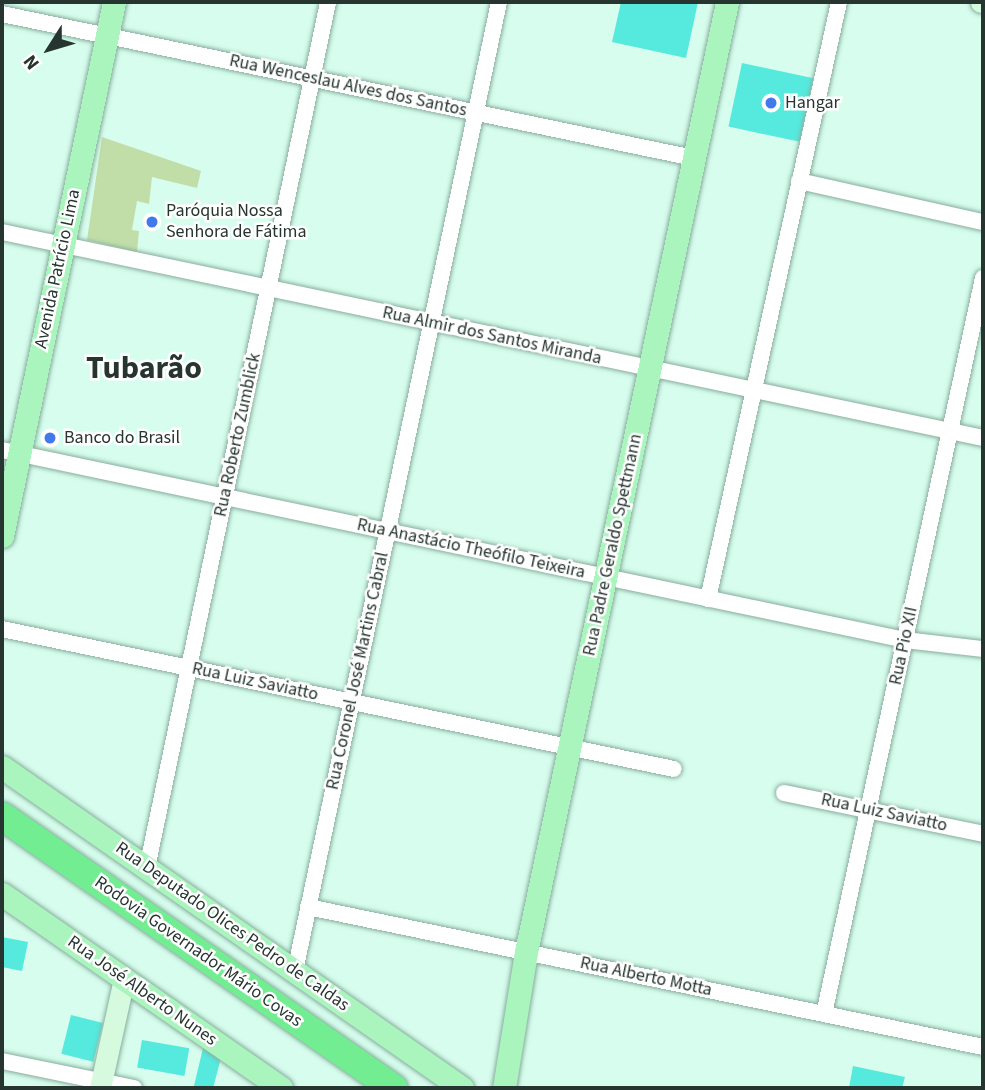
<!DOCTYPE html>
<html>
<head>
<meta charset="utf-8">
<style>
  body { margin:0 }
  #map { position:relative; width:985px; height:1090px; overflow:hidden; background:#d6fded; font-family:"Source Sans 3",sans-serif }
  div>[style] { position:absolute }
  [style*='--x'] { left:calc(var(--x)*1px); top:calc(var(--y)*1px); width:calc(var(--w)*1px); rotate:calc(var(--a)*1deg) }
  .green>* { inset:0; background:#c1dea9 }
  .building>* { inset:0; background:#56e9dd; transform-origin:0 0 }
  .roads { filter:drop-shadow(0 0 2px #88ad9e) drop-shadow(0 0 2px #88ad9e) }
  .street>* { height:16px; margin:-8px; padding:0 8px; transform-origin:8px; border-radius:8px; background:#fff }
  .secondary>* { height:21px; margin:-10.5px; padding:0 10.5px; transform-origin:10.5px; border-radius:10.5px; background:#d5fade }
  .primary>* { height:23px; margin:-11.5px; padding:0 11.5px; transform-origin:11.5px; border-radius:11.5px; background:#aaf4be }
  .highway>* { height:28px; margin:-14px; padding:0 14px; transform-origin:14px; border-radius:14px; background:#72ed92 }
  .dots>* { width:19px; height:19px; translate:-50% -50%; box-sizing:border-box; border:4px solid #fff; border-radius:50% }
  span { translate:-50% -50%; white-space:nowrap; text-align:center; line-height:1.15; -webkit-text-stroke:5px #fff; paint-order:stroke }
  .street-label { font-size:18px; color:#26352f }
  .poi-label { font-size:18px; color:#26352f }
  .left { translate:0 -50%; text-align:left }
  .town-label { font-size:32px; color:#26352f; font-weight:700 }
  .frame { position:absolute; inset:0; border:4px solid #26352f; pointer-events:none }
  .north { position:absolute; left:14px; top:14px; width:70px; height:70px; -webkit-text-stroke:5px #fff; paint-order:stroke; rotate:233deg; font-size:19px; font-weight:700; line-height:28px; text-align:center; color:#26352f }
  .north::after { content:''; display:block; margin:auto; width:24px; height:32px; background:#26352f; clip-path:polygon(50% 0,100% 100%,50% 72%,0 100%) }
</style>
</head>
<body>
<div id="map">
  <div class="green">
    <i style="clip-path:polygon(102px 137px,201px 171px,197px 188px,152px 177px,149px 204px,137px 201px,132px 230px,139px 231px,137px 252px,87px 240px)"></i>
  </div>
  <div class="building">
    <i style="clip-path:polygon(621px 2px,698px 2px,686px 58px,612px 42px)"></i>
    <i style="left:742px;top:63px;width:73px;height:65px;rotate:12deg"></i>
    <i style="clip-path:polygon(2px 937px,28px 942px,22px 971px,2px 967px)"></i>
    <i style="left:71px;top:1015px;width:33px;height:40px;rotate:14deg"></i>
    <i style="left:142px;top:1040px;width:48px;height:28px;rotate:10deg"></i>
    <i style="clip-path:polygon(203px 1048px,221px 1058px,213px 1088px,194px 1086px)"></i>
    <i style="clip-path:polygon(853px 1066px,905px 1077px,902px 1088px,849px 1088px)"></i>
  </div>
  <div class="roads">
    <div class="street">
      <i style="--x:2;--y:14;--w:707;--a:11.76"></i>
      <i style="--x:799;--y:181;--w:189;--a:12.6"></i>
      <i style="--x:2;--y:232;--w:1002;--a:11.86"></i>
      <i style="--x:2;--y:450;--w:923;--a:11.88"></i>
      <i style="--x:905;--y:640;--w:79;--a:6.6"></i>
      <i style="--x:708;--y:599;--w:611;--a:-77.62"></i>
      <i style="--x:2;--y:629;--w:686;--a:11.77"></i>
      <i style="--x:784;--y:793;--w:203;--a:11.6"></i>
      <i style="--x:147;--y:868;--w:885;--a:-78.19"></i>
      <i style="--x:308;--y:907;--w:689;--a:11.72"></i>
      <i style="--x:295;--y:971;--w:990;--a:-78.11"></i>
      <i style="--x:824;--y:1014;--w:753;--a:-77.81"></i>
      <i style="--x:2;--y:1061;--w:135;--a:11.6"></i>
    </div>
    <div class="secondary">
      <i style="--x:981;--y:2;--w:2;--a:0"></i>
      <i style="--x:100;--y:1088;--w:112;--a:-77.6"></i>
    </div>
    <div class="primary">
      <i style="--x:2;--y:536;--w:546;--a:-78.15"></i>
      <i style="--x:2;--y:767;--w:561;--a:34.91"></i>
      <i style="--x:2;--y:894;--w:340;--a:34.8"></i>
      <i style="--x:504;--y:1088;--w:138;--a:-80.8"></i>
      <i style="--x:526;--y:952;--w:971;--a:-78.05"></i>
    </div>
    <div class="highway">
      <i style="--x:2;--y:816;--w:477;--a:34.8"></i>
    </div>
  </div>
  <div class="dots">
    <i style="left:771px;top:103px;background:#4279ea"></i>
    <i style="left:152px;top:222px;background:#4279ea"></i>
    <i style="left:50px;top:438px;background:#4279ea"></i>
  </div>
  <div class="street-label">
    <span style="left:348px;top:86px;rotate:12deg">Rua Wenceslau Alves dos Santos</span>
    <span style="left:58px;top:269px;rotate:-78deg">Avenida Patrício Lima</span>
    <span style="left:492px;top:336px;rotate:12deg">Rua Almir dos Santos Miranda</span>
    <span style="left:238px;top:435px;rotate:-78deg">Rua Roberto Zumblick</span>
    <span style="left:613px;top:545px;rotate:-78deg">Rua Padre Geraldo Spettmann</span>
    <span style="left:471px;top:549px;rotate:12deg">Rua Anastácio Theófilo Teixeira</span>
    <span style="left:904px;top:646px;rotate:-78deg">Rua Pio XII</span>
    <span style="left:358px;top:671px;rotate:-78deg">Rua Coronel José Martins Cabral</span>
    <span style="left:255px;top:682px;rotate:12deg">Rua Luiz Saviatto</span>
    <span style="left:884px;top:813px;rotate:12deg">Rua Luiz Saviatto</span>
    <span style="left:232px;top:927px;rotate:35deg">Rua Deputado Olices Pedro de Caldas</span>
    <span style="left:198px;top:952px;rotate:35deg">Rodovia Governador Mário Covas</span>
    <span style="left:646px;top:977px;rotate:12deg">Rua Alberto Motta</span>
    <span style="left:142px;top:991px;rotate:35deg">Rua José Alberto Nunes</span>
  </div>
  <div class="poi-label">
    <span class="left" style="left:785px;top:103px">Hangar</span>
    <span class="left" style="left:166px;top:222px">Paróquia Nossa<br>Senhora de Fátima</span>
    <span class="left" style="left:64px;top:438px">Banco do Brasil</span>
  </div>
  <div class="town-label">
    <span style="left:144px;top:368px">Tubarão</span>
  </div>
  <div class="frame"></div>
  <div class="north">N</div>
</div>
</body>
</html>
